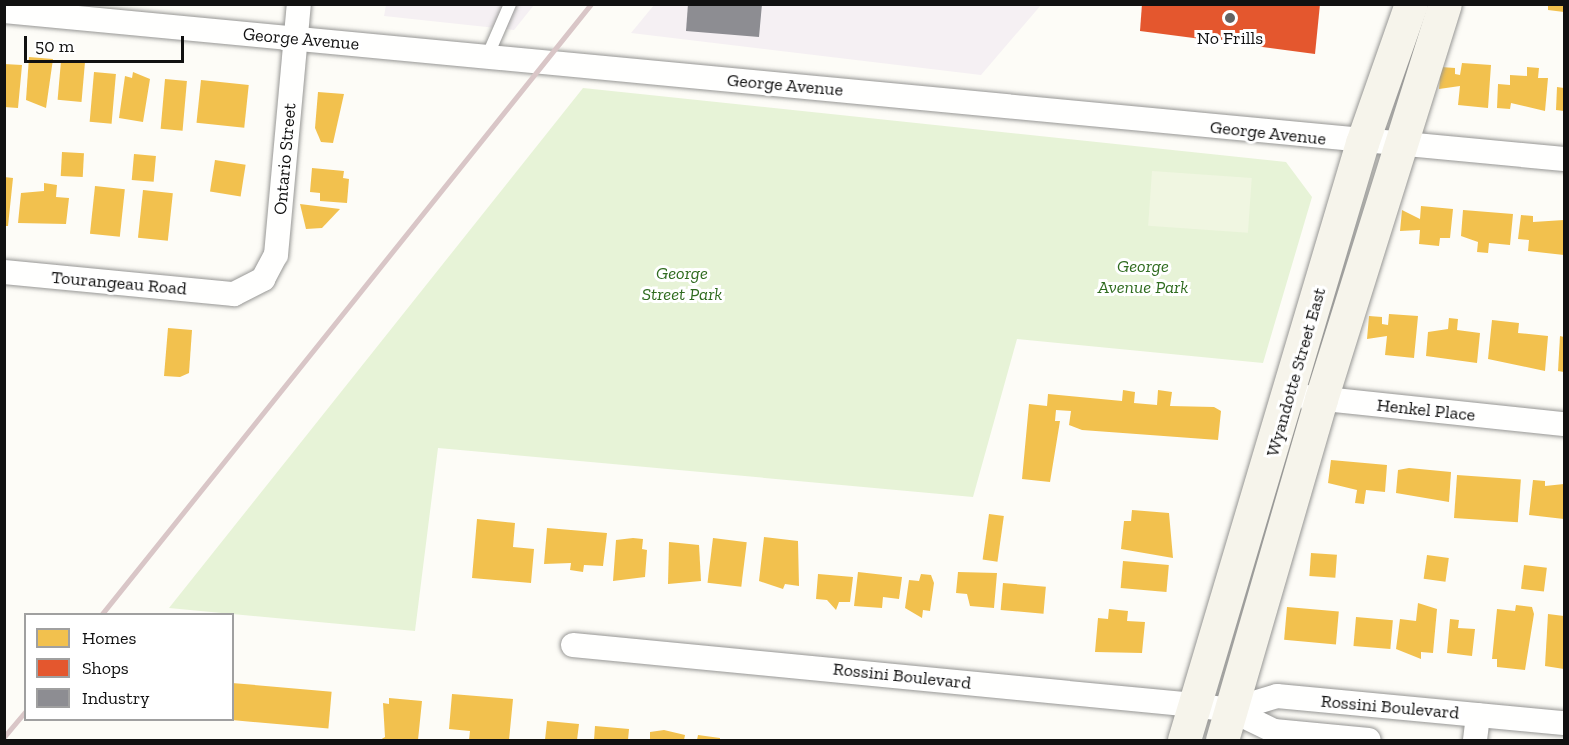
<!DOCTYPE html>
<html>
<head>
<meta charset="utf-8">
<style>
  body { margin:0 }
  #map { position:relative; width:1569px; height:745px; overflow:hidden; background:#fdfcf7; font-family:"Zilla Slab",serif }
  div>[style] { position:absolute }
  [style*='--x'] { left:calc(var(--x)*1px); top:calc(var(--y)*1px); width:calc(var(--w)*1px); rotate:calc(var(--a)*1deg) }
  .industrial>* { inset:0; background:#f5f0f3 }
  .green>* { inset:0; background:#e7f3d7 }
  .pitch>* { inset:0; background:#f0f6e1; transform-origin:0 0 }
  .homes>* { inset:0; background:#f2c14e; transform-origin:0 0 }
  .shops>* { inset:0; background:#e4572e }
  .industry>* { inset:0; background:#8d8d92 }
  .roads { filter:drop-shadow(0 0 2px #979795) drop-shadow(0 0 2px #979795) }
  .service>* { height:12px; margin:-6px; padding:0 6px; transform-origin:6px; border-radius:6px; background:#fffffe }
  .minor>* { height:24px; margin:-12px; padding:0 12px; transform-origin:12px; border-radius:12px; background:#fffffe }
  .secondary>* { height:33px; margin:-16.5px; padding:0 16.5px; transform-origin:16.5px; border-radius:16.5px; background:#f6f4eb }
  .rail>* { height:4.5px; margin:-2.25px; padding:0 2.25px; transform-origin:2.25px; border-radius:2.25px; background:#d9c6c7 }
  .dots>* { width:16px; height:16px; translate:-50% -50%; box-sizing:border-box; border:3px solid #fff; border-radius:50% }
  span { translate:-50% -50%; white-space:nowrap; text-align:center; line-height:1.15; -webkit-text-stroke:6px #fff; paint-order:stroke }
  .poi-label { font-size:18px; color:#111 }
  .street-label { font-size:18px; color:#111 }
  .park-label { font-size:18px; color:#2f6b1f; font-style:italic }
  .frame { position:absolute; inset:0; border:6px solid #111; pointer-events:none }
  .legend { position:absolute; left:24px; top:613px; width:210px; height:108px; box-sizing:border-box; background:#fff; border:2px solid #a0a0a0; margin:0; padding:8px 10px; list-style:none; font-size:18px; color:#111 }
  .legend li { display:flex; align-items:center; gap:12px; height:30px }
  .legend b { width:30px; border:2px solid #a0a0a0 }
  .scale { position:absolute; left:24px; top:36px; width:160px; height:27px; box-sizing:border-box; border:3px solid #111; border-top:0; padding-left:8px; font-size:18px; line-height:21px; white-space:nowrap; color:#111; -webkit-text-stroke:4px #fff; paint-order:stroke }
</style>
</head>
<body>
<div id="map">
  <div class="industrial">
    <i style="clip-path:polygon(386px 5px,534px 5px,514px 30px,384px 16px)"></i>
    <i style="clip-path:polygon(654px 5px,1041px 5px,981px 75px,631px 33px)"></i>
  </div>
  <div class="green">
    <i style="clip-path:polygon(583px 88px,1286px 162px,1312px 197px,1263px 363px,1017px 339px,973px 497px,438px 448px,415px 631px,169px 608px)"></i>
  </div>
  <div class="pitch">
    <i style="left:1152px;top:171px;width:100px;height:55px;rotate:4deg"></i>
  </div>
  <div class="homes">
    <i style="clip-path:polygon(1548px 4px,1564px 4px,1564px 12px,1548px 10px)"></i>
    <i style="clip-path:polygon(29px 57px,53px 59px,46px 108px,26px 100px)"></i>
    <i style="left:61px;top:61px;width:24px;height:39px;rotate:5deg"></i>
    <i style="clip-path:polygon(1462px 63px,1491px 65px,1488px 108px,1458px 105px,1460px 86px,1439px 89px,1441px 67px,1455px 68px,1455px 74px,1460px 75px)"></i>
    <i style="clip-path:polygon(4px 64px,22px 65px,18px 108px,4px 107px)"></i>
    <i style="clip-path:polygon(1527px 67px,1539px 68px,1538px 78px,1548px 78px,1545px 111px,1511px 103px,1510px 109px,1497px 108px,1498px 84px,1510px 85px,1510px 75px,1527px 76px)"></i>
    <i style="left:94px;top:72px;width:22px;height:50px;rotate:5deg"></i>
    <i style="clip-path:polygon(133px 72px,150px 79px,143px 122px,119px 118px,125px 76px,132px 78px)"></i>
    <i style="left:165px;top:79px;width:22px;height:50px;rotate:5deg"></i>
    <i style="left:201px;top:80px;width:48px;height:43px;rotate:6deg"></i>
    <i style="clip-path:polygon(1557px 87px,1564px 88px,1564px 111px,1556px 110px)"></i>
    <i style="clip-path:polygon(318px 92px,344px 94px,333px 143px,321px 142px,315px 128px)"></i>
    <i style="left:62px;top:152px;width:22px;height:24px;rotate:3deg"></i>
    <i style="left:134px;top:154px;width:22px;height:26px;rotate:5deg"></i>
    <i style="left:215px;top:160px;width:31px;height:32px;rotate:9deg"></i>
    <i style="clip-path:polygon(312px 168px,344px 171px,343px 178px,349px 179px,347px 203px,320px 201px,320px 193px,310px 192px)"></i>
    <i style="clip-path:polygon(4px 177px,13px 178px,8px 226px,4px 226px)"></i>
    <i style="clip-path:polygon(44px 183px,57px 185px,56px 197px,69px 198px,66px 224px,18px 223px,21px 193px,44px 191px)"></i>
    <i style="left:95px;top:186px;width:30px;height:48px;rotate:6deg"></i>
    <i style="left:143px;top:190px;width:30px;height:48px;rotate:6deg"></i>
    <i style="clip-path:polygon(300px 204px,340px 209px,322px 228px,306px 229px)"></i>
    <i style="clip-path:polygon(1421px 206px,1453px 209px,1450px 238px,1440px 238px,1439px 246px,1419px 244px,1420px 230px,1400px 231px,1402px 210px,1420px 219px)"></i>
    <i style="clip-path:polygon(1463px 210px,1513px 214px,1510px 245px,1489px 243px,1488px 253px,1477px 252px,1478px 242px,1461px 236px)"></i>
    <i style="clip-path:polygon(1521px 215px,1533px 216px,1533px 222px,1564px 220px,1564px 255px,1528px 251px,1529px 240px,1518px 239px)"></i>
    <i style="clip-path:polygon(1389px 314px,1418px 316px,1414px 358px,1385px 355px,1387px 336px,1367px 339px,1369px 316px,1382px 317px,1382px 324px,1388px 325px)"></i>
    <i style="clip-path:polygon(1449px 318px,1458px 319px,1457px 330px,1480px 333px,1477px 363px,1426px 356px,1428px 332px,1448px 329px)"></i>
    <i style="clip-path:polygon(1492px 320px,1519px 323px,1518px 333px,1548px 336px,1545px 371px,1488px 359px)"></i>
    <i style="clip-path:polygon(168px 328px,192px 330px,189px 373px,180px 377px,164px 376px)"></i>
    <i style="clip-path:polygon(1560px 336px,1564px 337px,1564px 372px,1558px 371px)"></i>
    <i style="clip-path:polygon(1123px 390px,1135px 392px,1134px 403px,1157px 405px,1158px 390px,1172px 392px,1170px 406px,1214px 407px,1221px 411px,1218px 440px,1082px 430px,1069px 425px,1071px 411px,1056px 410px,1055px 421px,1060px 421px,1050px 482px,1022px 479px,1029px 404px,1047px 406px,1048px 394px,1122px 401px)"></i>
    <i style="clip-path:polygon(1331px 460px,1387px 465px,1385px 492px,1366px 490px,1364px 504px,1355px 503px,1357px 490px,1328px 483px)"></i>
    <i style="clip-path:polygon(1409px 468px,1451px 472px,1449px 502px,1396px 493px,1398px 470px)"></i>
    <i style="left:1457px;top:475px;width:64px;height:43px;rotate:4deg"></i>
    <i style="clip-path:polygon(1533px 480px,1545px 481px,1545px 486px,1564px 484px,1564px 519px,1529px 515px)"></i>
    <i style="clip-path:polygon(1132px 510px,1169px 513px,1173px 558px,1121px 549px,1124px 521px,1131px 521px)"></i>
    <i style="left:989px;top:514px;width:15px;height:46px;rotate:8deg"></i>
    <i style="clip-path:polygon(477px 519px,515px 523px,513px 547px,534px 549px,531px 583px,472px 578px)"></i>
    <i style="clip-path:polygon(547px 528px,607px 533px,603px 566px,584px 565px,583px 572px,570px 570px,571px 563px,544px 564px)"></i>
    <i style="clip-path:polygon(764px 537px,798px 541px,799px 586px,785px 584px,783px 589px,759px 581px)"></i>
    <i style="clip-path:polygon(633px 538px,643px 539px,642px 549px,647px 550px,645px 577px,613px 581px,616px 540px)"></i>
    <i style="left:713px;top:538px;width:34px;height:45px;rotate:7deg"></i>
    <i style="clip-path:polygon(669px 542px,699px 545px,701px 581px,668px 584px)"></i>
    <i style="left:1311px;top:553px;width:26px;height:23px;rotate:4deg"></i>
    <i style="left:1427px;top:555px;width:22px;height:24px;rotate:8deg"></i>
    <i style="left:1123px;top:561px;width:46px;height:27px;rotate:5deg"></i>
    <i style="left:1524px;top:565px;width:23px;height:24px;rotate:7deg"></i>
    <i style="clip-path:polygon(858px 572px,902px 577px,899px 599px,883px 597px,882px 608px,854px 606px)"></i>
    <i style="clip-path:polygon(958px 572px,997px 573px,994px 608px,970px 606px,967px 594px,956px 593px)"></i>
    <i style="clip-path:polygon(818px 574px,853px 577px,850px 602px,839px 602px,836px 610px,827px 600px,816px 599px)"></i>
    <i style="clip-path:polygon(921px 574px,931px 575px,934px 583px,930px 611px,923px 610px,922px 618px,905px 608px,909px 580px,919px 581px)"></i>
    <i style="left:1003px;top:583px;width:43px;height:27px;rotate:5deg"></i>
    <i style="clip-path:polygon(1418px 603px,1437px 609px,1433px 653px,1421px 652px,1421px 659px,1396px 649px,1400px 619px,1416px 621px)"></i>
    <i style="clip-path:polygon(1516px 605px,1532px 607px,1534px 614px,1525px 670px,1497px 667px,1497px 659px,1492px 659px,1497px 609px,1515px 611px)"></i>
    <i style="left:1287px;top:607px;width:52px;height:33px;rotate:5deg"></i>
    <i style="clip-path:polygon(1109px 609px,1128px 611px,1127px 621px,1145px 622px,1142px 653px,1095px 652px,1098px 618px,1108px 619px)"></i>
    <i style="clip-path:polygon(1548px 614px,1564px 616px,1564px 669px,1545px 666px)"></i>
    <i style="left:1356px;top:617px;width:37px;height:29px;rotate:5deg"></i>
    <i style="clip-path:polygon(1450px 619px,1459px 620px,1458px 628px,1475px 629px,1472px 656px,1447px 653px)"></i>
    <i style="left:232px;top:683px;width:100px;height:37px;rotate:5deg"></i>
    <i style="clip-path:polygon(452px 694px,513px 699px,509px 740px,469px 740px,470px 731px,449px 729px)"></i>
    <i style="clip-path:polygon(389px 698px,422px 701px,418px 740px,380px 740px,385px 737px,383px 703px,389px 704px)"></i>
    <i style="clip-path:polygon(547px 721px,579px 724px,577px 740px,545px 740px)"></i>
    <i style="clip-path:polygon(595px 726px,629px 729px,628px 740px,594px 740px)"></i>
    <i style="clip-path:polygon(664px 730px,685px 735px,684px 740px,650px 740px,650px 732px)"></i>
    <i style="clip-path:polygon(698px 735px,720px 738px,720px 740px,697px 740px)"></i>
  </div>
  <div class="shops">
    <i style="clip-path:polygon(1142px 4px,1320px 4px,1315px 54px,1140px 31px)"></i>
  </div>
  <div class="industry">
    <i style="clip-path:polygon(688px 4px,762px 4px,759px 37px,686px 31px)"></i>
  </div>
  <div class="roads">
    <div class="service">
      <i style="--x:487;--y:57;--w:58;--a:-66.5"></i>
    </div>
    <div class="minor">
      <i style="--x:4;--y:11;--w:1567;--a:5.42"></i>
      <i style="--x:4;--y:272;--w:231;--a:5.5"></i>
      <i style="--x:234;--y:294;--w:33;--a:-27"></i>
      <i style="--x:263;--y:279;--w:27;--a:-62"></i>
      <i style="--x:276;--y:255;--w:252;--a:-84.8"></i>
      <i style="--x:1306;--y:397;--w:259;--a:6"></i>
      <i style="--x:573;--y:645;--w:624;--a:5.52"></i>
      <i style="--x:1194;--y:705;--w:37;--a:8"></i>
      <i style="--x:1231;--y:710;--w:48;--a:26"></i>
      <i style="--x:1274;--y:731;--w:95;--a:5.4"></i>
      <i style="--x:1231;--y:710;--w:48;--a:-16.9"></i>
      <i style="--x:1277;--y:696;--w:288;--a:5.4"></i>
      <i style="--x:1475;--y:740;--w:25;--a:-83"></i>
    </div>
    <div class="secondary">
      <i style="--x:1184;--y:740;--w:623;--a:-73.4"></i>
      <i style="--x:1362;--y:143;--w:147;--a:-70.6"></i>
      <i style="--x:1222;--y:740;--w:355;--a:-73.8"></i>
      <i style="--x:1321;--y:399;--w:414;--a:-72.6"></i>
    </div>
  </div>
  <div class="rail">
    <i style="--x:102;--y:614;--w:782;--a:-51.28"></i>
    <i style="--x:4;--y:737;--w:34;--a:-50"></i>
  </div>
  <div class="dots">
    <i style="left:1230px;top:18px;background:#646362"></i>
  </div>
  <div class="poi-label">
    <span style="left:1230px;top:38px">No Frills</span>
  </div>
  <div class="street-label">
    <span style="left:301px;top:39px;rotate:5deg">George Avenue</span>
    <span style="left:785px;top:85px;rotate:5deg">George Avenue</span>
    <span style="left:1268px;top:133px;rotate:6deg">George Avenue</span>
    <span style="left:285px;top:159px;rotate:-85deg">Ontario Street</span>
    <span style="left:119px;top:283px;rotate:5deg">Tourangeau Road</span>
    <span style="left:1296px;top:372px;rotate:-74deg">Wyandotte Street East</span>
    <span style="left:1426px;top:410px;rotate:6deg">Henkel Place</span>
    <span style="left:902px;top:676px;rotate:6deg">Rossini Boulevard</span>
    <span style="left:1390px;top:707px;rotate:5deg">Rossini Boulevard</span>
  </div>
  <div class="park-label">
    <span style="left:1143px;top:277px">George<br>Avenue Park</span>
    <span style="left:682px;top:284px">George<br>Street Park</span>
  </div>
  <div class="frame"></div>
  <ul class="legend">
  <li><b style="height:16px;background:#f2c14e"></b>Homes</li>
  <li><b style="height:16px;background:#e4572e"></b>Shops</li>
  <li><b style="height:16px;background:#8d8d92"></b>Industry</li>
  </ul>
  <div class="scale">50 m</div>
</div>
</body>
</html>
